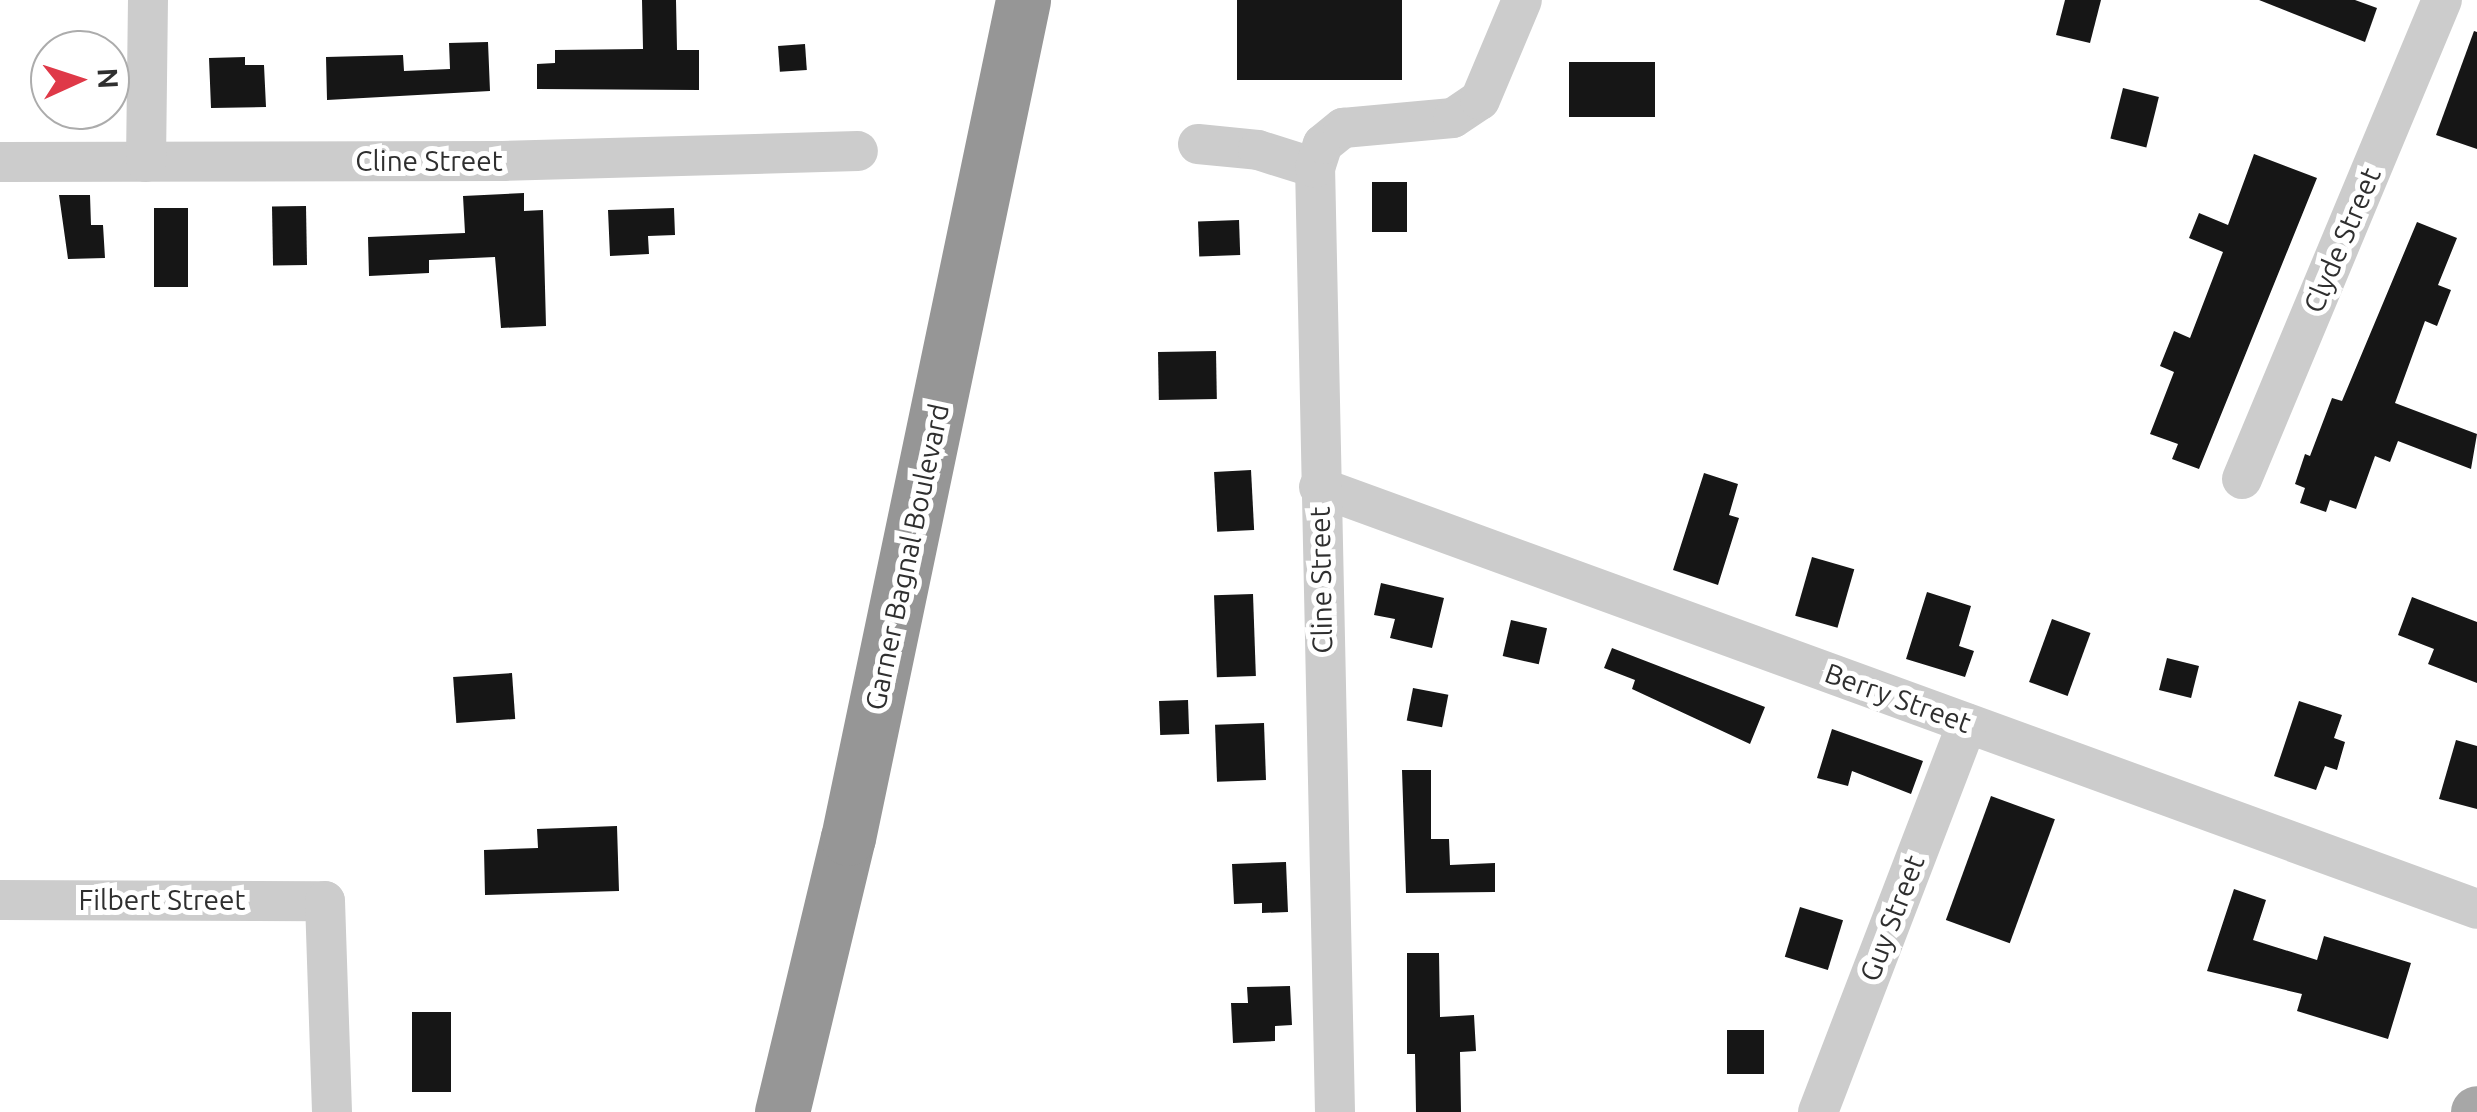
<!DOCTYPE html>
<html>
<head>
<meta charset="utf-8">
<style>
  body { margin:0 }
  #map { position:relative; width:2477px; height:1112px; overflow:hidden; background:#fff; font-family:Ubuntu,sans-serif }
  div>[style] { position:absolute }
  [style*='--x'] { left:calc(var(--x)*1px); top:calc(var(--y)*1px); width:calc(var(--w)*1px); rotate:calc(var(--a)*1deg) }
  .building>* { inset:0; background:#161616; transform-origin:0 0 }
  .minor>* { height:40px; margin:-20px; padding:0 20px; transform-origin:20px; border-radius:20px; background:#ccc }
  .major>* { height:50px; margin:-25px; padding:0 25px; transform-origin:25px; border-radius:25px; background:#a7a7a7 }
  .highway>* { height:55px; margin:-27.5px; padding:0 27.5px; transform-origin:27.5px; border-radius:27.5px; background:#969696 }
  span { translate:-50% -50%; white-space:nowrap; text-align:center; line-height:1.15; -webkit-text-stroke:10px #fff; paint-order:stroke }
  .street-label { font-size:28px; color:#2f2f2f }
  .north { position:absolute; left:30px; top:30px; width:100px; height:100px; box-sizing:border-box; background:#fff; border:2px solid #acacac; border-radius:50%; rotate:87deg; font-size:28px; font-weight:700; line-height:40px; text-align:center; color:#2f2f2f }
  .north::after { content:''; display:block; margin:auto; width:35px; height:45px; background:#df3948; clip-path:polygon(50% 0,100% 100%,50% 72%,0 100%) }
</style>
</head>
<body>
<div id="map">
  <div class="building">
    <i style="clip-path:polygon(642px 0,676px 0,677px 50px,699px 50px,699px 90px,537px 89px,537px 64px,555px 63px,555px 50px,643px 49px)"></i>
    <i style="left:1237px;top:0;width:165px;height:80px"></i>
    <i style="clip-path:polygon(2065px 0,2101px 0,2090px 43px,2056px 35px)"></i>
    <i style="clip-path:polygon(2259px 0,2355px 0,2377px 8px,2365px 42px)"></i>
    <i style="clip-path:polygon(2474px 31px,2477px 32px,2477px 149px,2436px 135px)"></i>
    <i style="clip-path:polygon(488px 42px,490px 91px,327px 100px,326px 57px,403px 55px,404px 71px,450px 69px,449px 43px)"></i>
    <i style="left:805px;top:44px;width:26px;height:27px;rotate:86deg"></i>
    <i style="clip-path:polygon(245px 57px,245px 65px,264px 65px,266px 107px,211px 108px,209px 58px)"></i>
    <i style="left:1655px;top:62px;width:55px;height:86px;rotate:90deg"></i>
    <i style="left:2123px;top:88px;width:37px;height:52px;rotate:14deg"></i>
    <i style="clip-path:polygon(2254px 154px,2317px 178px,2199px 469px,2172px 459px,2178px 444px,2150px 434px,2174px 372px,2160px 366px,2174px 331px,2190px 338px,2223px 252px,2189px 238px,2199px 213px,2228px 225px)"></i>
    <i style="left:1372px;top:182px;width:35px;height:50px"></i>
    <i style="clip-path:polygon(524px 193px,524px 211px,543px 210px,546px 326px,501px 328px,495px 257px,429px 260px,429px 273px,369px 276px,368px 237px,465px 233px,463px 196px)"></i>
    <i style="clip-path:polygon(59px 195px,90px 195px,91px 225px,103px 225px,105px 258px,68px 259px)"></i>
    <i style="left:306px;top:206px;width:59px;height:34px;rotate:89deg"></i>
    <i style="left:154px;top:208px;width:34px;height:79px"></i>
    <i style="clip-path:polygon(674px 208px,675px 235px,648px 236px,649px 254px,610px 256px,608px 210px)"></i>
    <i style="left:1239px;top:220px;width:35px;height:41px;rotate:88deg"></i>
    <i style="clip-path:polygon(2417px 222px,2457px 238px,2438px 285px,2451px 290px,2437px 326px,2425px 321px,2395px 403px,2477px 434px,2471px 469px,2398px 441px,2390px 462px,2375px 456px,2356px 509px,2330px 500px,2326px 512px,2300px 503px,2305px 488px,2295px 484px,2305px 454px,2310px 456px,2332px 398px,2342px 401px)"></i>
    <i style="left:1216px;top:351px;width:48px;height:58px;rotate:89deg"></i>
    <i style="left:1251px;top:470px;width:60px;height:37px;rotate:87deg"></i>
    <i style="clip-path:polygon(1704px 473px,1738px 484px,1729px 515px,1739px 518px,1718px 585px,1673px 570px)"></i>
    <i style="left:1812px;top:557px;width:44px;height:61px;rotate:16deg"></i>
    <i style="clip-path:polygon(1381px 583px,1444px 598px,1432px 648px,1390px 638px,1395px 619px,1374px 615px)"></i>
    <i style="clip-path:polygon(1927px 592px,1971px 606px,1959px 646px,1974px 651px,1965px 677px,1906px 659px)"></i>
    <i style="left:1253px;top:594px;width:82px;height:39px;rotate:88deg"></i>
    <i style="clip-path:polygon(2412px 597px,2477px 622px,2477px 683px,2428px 664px,2434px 649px,2398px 635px)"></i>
    <i style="left:2052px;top:619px;width:41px;height:67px;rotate:20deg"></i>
    <i style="left:1511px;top:620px;width:37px;height:37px;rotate:13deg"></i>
    <i style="clip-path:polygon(1612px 648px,1765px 707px,1750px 744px,1632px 689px,1635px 680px,1604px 668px)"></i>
    <i style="left:2167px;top:658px;width:33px;height:33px;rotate:14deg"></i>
    <i style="left:512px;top:673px;width:46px;height:59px;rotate:86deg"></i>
    <i style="left:1413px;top:688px;width:36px;height:33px;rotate:11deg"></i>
    <i style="left:1188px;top:700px;width:34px;height:29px;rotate:88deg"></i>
    <i style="clip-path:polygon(2299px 701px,2342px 715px,2334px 738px,2345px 742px,2337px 770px,2325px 766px,2316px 790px,2274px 776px)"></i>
    <i style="left:1264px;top:723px;width:57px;height:49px;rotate:88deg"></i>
    <i style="clip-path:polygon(1832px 729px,1923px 761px,1911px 794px,1852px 771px,1848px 786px,1817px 778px)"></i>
    <i style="clip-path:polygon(2456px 740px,2477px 746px,2477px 809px,2439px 799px)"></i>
    <i style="clip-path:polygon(1402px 770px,1431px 770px,1431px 839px,1449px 839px,1450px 865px,1495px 863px,1495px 892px,1406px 893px)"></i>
    <i style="left:1991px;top:796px;width:68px;height:132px;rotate:20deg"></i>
    <i style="clip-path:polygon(617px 826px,619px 891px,485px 895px,484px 850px,538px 848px,537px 829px)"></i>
    <i style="clip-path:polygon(1286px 862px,1288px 912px,1262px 913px,1262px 903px,1234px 904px,1232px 864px)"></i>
    <i style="clip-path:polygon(2234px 889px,2266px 900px,2253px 940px,2317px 960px,2324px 936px,2411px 963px,2388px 1039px,2297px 1011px,2302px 994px,2207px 971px)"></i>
    <i style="left:1800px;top:907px;width:45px;height:52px;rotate:17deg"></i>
    <i style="clip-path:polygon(1407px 953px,1439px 953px,1440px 1017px,1474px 1015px,1476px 1051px,1460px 1052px,1461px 1112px,1416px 1112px,1415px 1054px,1407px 1054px)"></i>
    <i style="clip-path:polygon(1290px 986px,1292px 1025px,1275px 1026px,1275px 1041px,1233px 1043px,1231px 1003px,1248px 1003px,1247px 987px)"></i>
    <i style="left:412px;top:1012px;width:39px;height:80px"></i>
    <i style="left:1727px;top:1030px;width:37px;height:44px"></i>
  </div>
  <div class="minor">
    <i style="--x:1198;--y:144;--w:60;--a:5.7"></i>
    <i style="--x:1258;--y:150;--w:60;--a:17.5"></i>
    <i style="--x:0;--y:162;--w:503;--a:-0.11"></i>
    <i style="--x:503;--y:161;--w:355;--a:-1.6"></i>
    <i style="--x:146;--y:162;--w:162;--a:-89.3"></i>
    <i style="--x:2242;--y:479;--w:519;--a:-67.34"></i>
    <i style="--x:1319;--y:487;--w:1232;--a:20.02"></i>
    <i style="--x:0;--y:900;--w:325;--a:0.2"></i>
    <i style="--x:325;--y:901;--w:211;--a:88.1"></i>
    <i style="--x:1335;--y:1112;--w:944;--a:-91.21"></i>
    <i style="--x:1315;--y:168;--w:25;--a:-72"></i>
    <i style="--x:1323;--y:144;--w:26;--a:-39"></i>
    <i style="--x:1343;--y:128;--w:110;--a:-5.2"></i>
    <i style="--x:1453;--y:118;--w:32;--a:-34"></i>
    <i style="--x:1480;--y:100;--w:108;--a:-67.2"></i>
    <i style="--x:1818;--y:1112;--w:416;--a:-69"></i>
  </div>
  <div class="major">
    <i style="--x:2476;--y:1112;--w:1;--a:-45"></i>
  </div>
  <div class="highway">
    <i style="--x:782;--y:1112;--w:282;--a:-76.5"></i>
    <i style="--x:848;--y:838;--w:856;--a:-78.2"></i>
  </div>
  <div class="street-label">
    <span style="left:429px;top:161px">Cline Street</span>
    <span style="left:2342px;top:240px;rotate:-67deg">Clyde Street</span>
    <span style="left:907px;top:557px;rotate:-78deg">Garner Bagnal Boulevard</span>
    <span style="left:1321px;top:580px;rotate:-91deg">Cline Street</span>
    <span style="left:1898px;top:698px;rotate:20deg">Berry Street</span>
    <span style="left:162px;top:900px">Filbert Street</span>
    <span style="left:1892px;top:918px;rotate:-69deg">Guy Street</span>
  </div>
  <div class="north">N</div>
</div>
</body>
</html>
